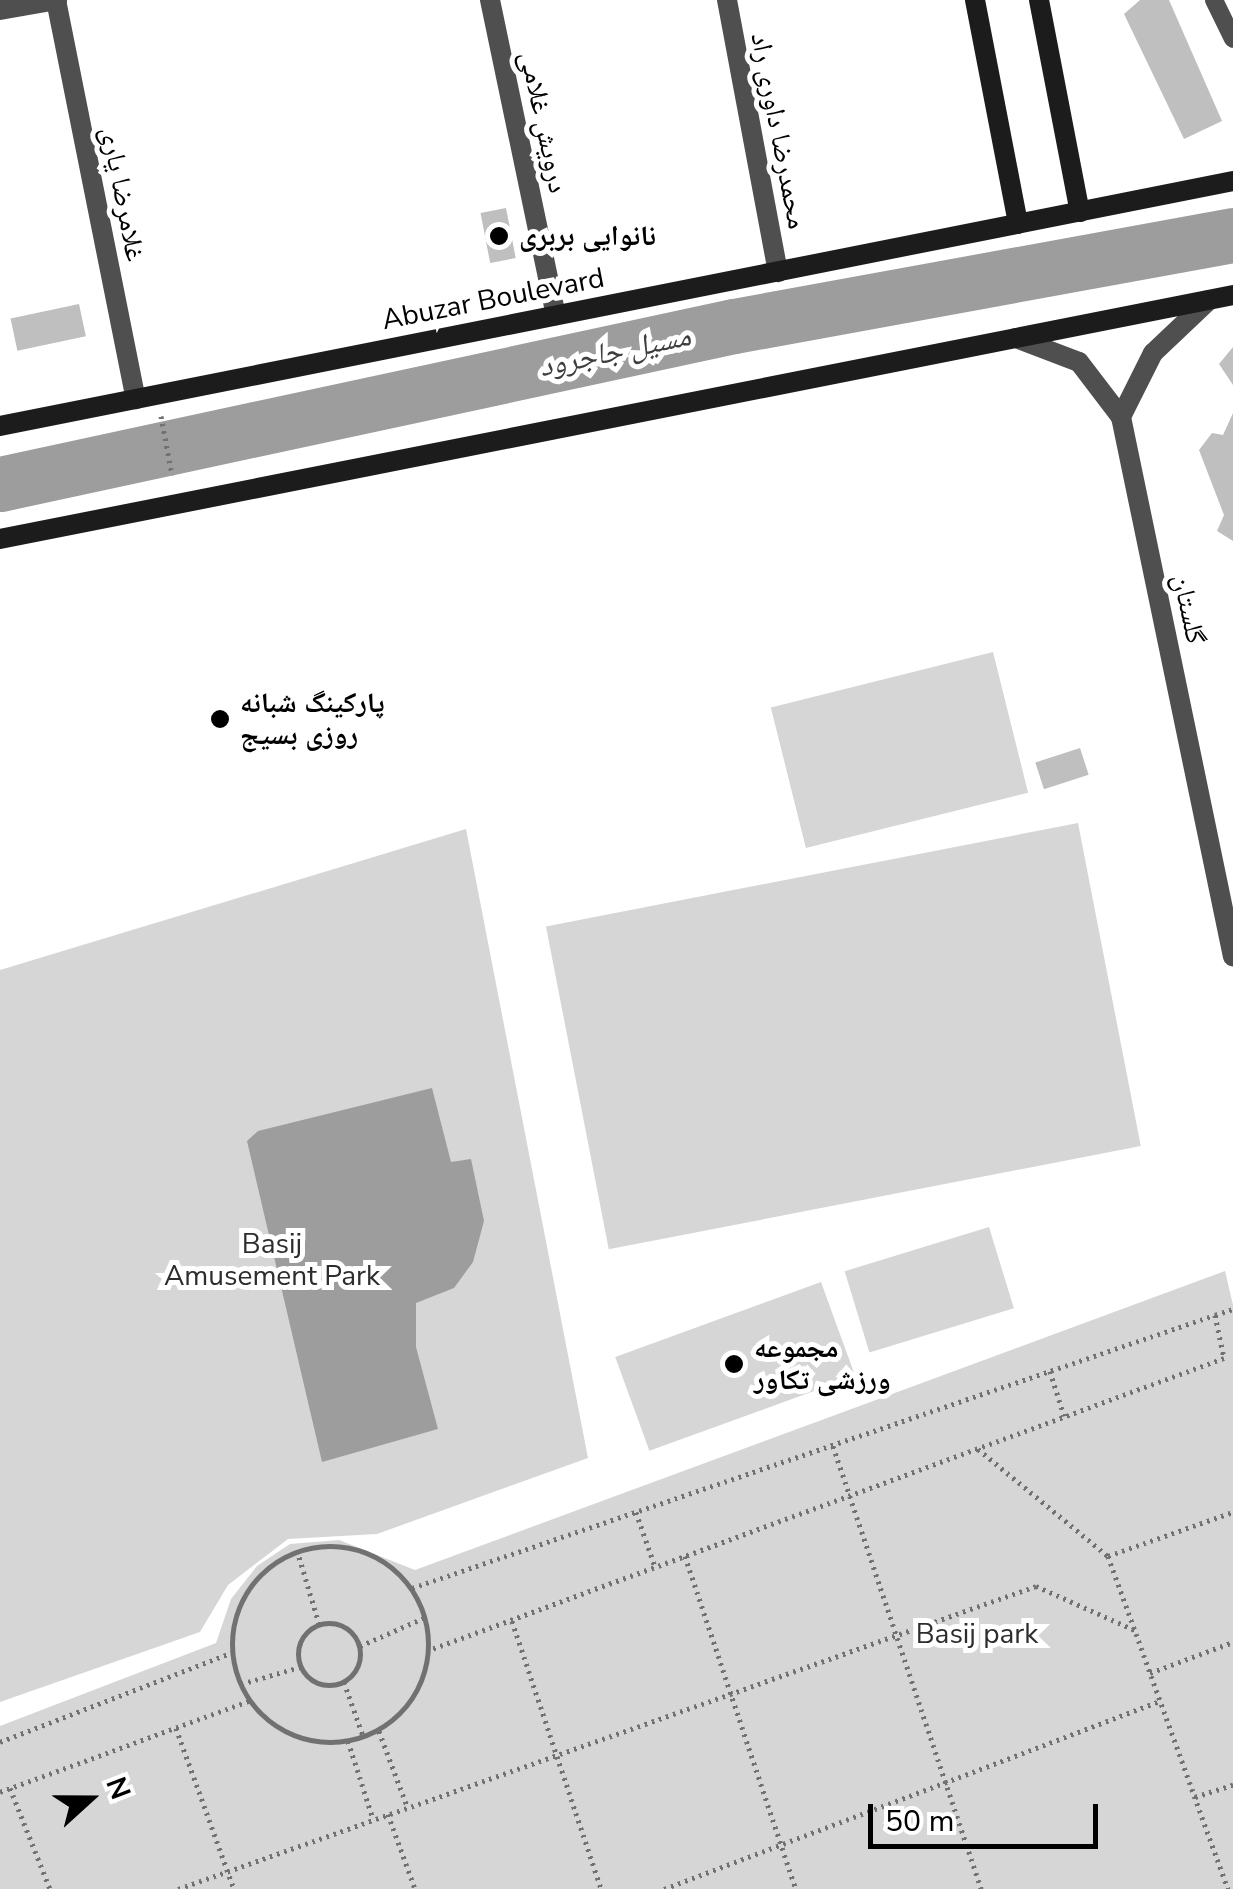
<!DOCTYPE html>
<html>
<head>
<meta charset="utf-8">
<style>
  body { margin:0 }
  #map { position:relative; width:1233px; height:1889px; overflow:hidden; background:#fff; font-family:"Nunito Sans","Noto Naskh Arabic",sans-serif }
  div>[style] { position:absolute }
  [style*='--x'] { left:calc(var(--x)*1px); top:calc(var(--y)*1px); width:calc(var(--w)*1px); rotate:calc(var(--a)*1deg) }
  .green>* { inset:0; background:#d6d6d6; transform-origin:0 0 }
  .water>* { inset:0; background:#9d9d9d }
  .river>* { height:55px; margin:-27.5px; padding:0 27.5px; transform-origin:27.5px; border-radius:27.5px; background:#9d9d9d }
  .building>* { inset:0; background:#bfbfbf; transform-origin:0 0 }
  .path>* { height:5px; margin-top:-2.5px; transform-origin:0; background:repeating-linear-gradient(90deg,#717171 0 2.5px,transparent 0 7.5px) }
  .path>.ring { margin:-2.5px; padding:0; box-sizing:content-box; background:none; border:5px solid #717171; border-radius:50% }
  .service>* { height:18px; margin:-9px; padding:0 9px; transform-origin:9px; border-radius:9px; background:#4f4f4f }
  .minor>* { height:20px; margin:-10px; padding:0 10px; transform-origin:10px; border-radius:10px; background:#4f4f4f }
  .tertiary>* { height:20px; margin:-10px; padding:0 10px; transform-origin:10px; border-radius:10px; background:#4f4f4f }
  .secondary>* { height:20px; margin:-10px; padding:0 10px; transform-origin:10px; border-radius:10px; background:#1c1c1c }
  .dots>* { width:28px; height:28px; translate:-50% -50%; box-sizing:border-box; border:5px solid #fff; border-radius:50% }
  span { translate:-50% -50%; white-space:nowrap; text-align:center; line-height:1.15; -webkit-text-stroke:10px #fff; paint-order:stroke }
  .street-label { font-size:28px; color:#000 }
  .poi-label { font-size:28px; color:#000; font-weight:700 }
  .left { translate:0 -50%; text-align:left }
  .park-label { font-size:28px; color:#2d2d2d }
  .water-label { font-size:30px; color:#3e3e3e; font-style:italic }
  .north { position:absolute; left:40px; top:1749px; width:100px; height:100px; -webkit-text-stroke:8px #fff; paint-order:stroke; rotate:69deg; font-size:28px; font-weight:700; line-height:40px; text-align:center; color:#000 }
  .north::after { content:''; display:block; margin:auto; width:35px; height:45px; background:#000; clip-path:polygon(50% 0,100% 100%,50% 72%,0 100%) }
  .scale { position:absolute; left:868px; top:1804px; width:230px; height:45px; box-sizing:border-box; border:5px solid #000; border-top:0; padding-left:12px; font-size:30px; line-height:35px; white-space:nowrap; color:#000; -webkit-text-stroke:8px #fff; paint-order:stroke }
</style>
</head>
<body>
<div id="map">
  <div class="green">
    <i style="left:993px;top:652px;width:145px;height:229px;rotate:76deg"></i>
    <i style="left:1078px;top:823px;width:329px;height:542px;rotate:79deg"></i>
    <i style="clip-path:polygon(466px 829px,588px 1458px,377px 1534px,288px 1539px,228px 1585px,200px 1632px,0 1702px,0 970px)"></i>
    <i style="left:989px;top:1227px;width:85px;height:151px;rotate:73deg"></i>
    <i style="clip-path:polygon(1225px 1271px,1233px 1305px,1233px 1889px,0 1889px,0 1726px,216px 1643px,231px 1599px,257px 1566px,290px 1544px,339px 1540px,415px 1570px)"></i>
    <i style="left:821px;top:1282px;width:100px;height:219px;rotate:70deg"></i>
  </div>
  <div class="water">
    <i style="clip-path:polygon(432px 1088px,451px 1162px,471px 1159px,484px 1221px,473px 1262px,454px 1288px,416px 1303px,416px 1347px,438px 1429px,322px 1462px,247px 1141px,258px 1131px)"></i>
  </div>
  <div class="river">
    <i style="--x:0;--y:484;--w:751;--a:-12.15"></i>
    <i style="--x:734;--y:326;--w:507;--a:-10.34"></i>
  </div>
  <div class="building">
    <i style="clip-path:polygon(1140px 0,1169px 0,1222px 121px,1184px 139px,1124px 14px)"></i>
    <i style="left:506px;top:208px;width:51px;height:26px;rotate:79deg"></i>
    <i style="left:79px;top:304px;width:33px;height:70px;rotate:78deg"></i>
    <i style="clip-path:polygon(1233px 347px,1233px 385px,1219px 364px)"></i>
    <i style="clip-path:polygon(1233px 413px,1233px 541px,1217px 531px,1224px 515px,1199px 450px,1212px 433px,1223px 435px)"></i>
    <i style="left:1080px;top:748px;width:28px;height:47px;rotate:72deg"></i>
  </div>
  <div class="path">
    <i style="--x:161;--y:416;--w:60;--a:79.4"></i>
    <i style="--x:1215;--y:1315;--w:19;--a:-18"></i>
    <i style="--x:1050;--y:1371;--w:47;--a:72.7"></i>
    <i style="--x:833;--y:1446;--w:467;--a:71.5"></i>
    <i style="--x:978;--y:1449;--w:168;--a:39.5"></i>
    <i style="--x:1108;--y:1556;--w:354;--a:70.2"></i>
    <i style="--x:636;--y:1512;--w:58;--a:70.9"></i>
    <i class="ring" style="left:232px;top:1546px;width:191px;height:191px"></i>
    <i style="--x:297;--y:1550;--w:77;--a:73.4"></i>
    <i style="--x:685;--y:1556;--w:351;--a:71.6"></i>
    <i style="--x:1108;--y:1556;--w:133;--a:-19.4"></i>
    <i style="--x:412;--y:1588;--w:848;--a:-18.78"></i>
    <i style="--x:1215;--y:1315;--w:44;--a:78.2"></i>
    <i style="--x:1224;--y:1358;--w:847;--a:159.83"></i>
    <i style="--x:512;--y:1621;--w:282;--a:71.6"></i>
    <i class="ring" style="left:298px;top:1623px;width:57px;height:57px"></i>
    <i style="--x:360;--y:1646;--w:72;--a:-23.7"></i>
    <i style="--x:1150;--y:1673;--w:89;--a:-20.5"></i>
    <i style="--x:344;--y:1682;--w:57;--a:70.6"></i>
    <i style="--x:241;--y:1684;--w:61;--a:-16.1"></i>
    <i style="--x:176;--y:1728;--w:171;--a:70.2"></i>
    <i style="--x:379;--y:1731;--w:80;--a:69.5"></i>
    <i style="--x:348;--y:1741;--w:82;--a:72.2"></i>
    <i style="--x:0;--y:1742;--w:248;--a:-21.1"></i>
    <i style="--x:10;--y:1788;--w:109;--a:68.4"></i>
    <i style="--x:0;--y:1792;--w:267;--a:-20.1"></i>
    <i style="--x:1195;--y:1797;--w:40;--a:-18"></i>
    <i style="--x:388;--y:1814;--w:80;--a:70.2"></i>
    <i style="--x:178;--y:1889;--w:910;--a:-19.45"></i>
    <i style="--x:1036;--y:1586;--w:108;--a:24"></i>
    <i style="--x:664;--y:1889;--w:530;--a:-20.76"></i>
  </div>
  <div class="service">
    <i style="--x:1214;--y:0;--w:43;--a:64"></i>
  </div>
  <div class="minor">
    <i style="--x:56;--y:0;--w:407;--a:78.7"></i>
    <i style="--x:490;--y:0;--w:322;--a:78.2"></i>
    <i style="--x:727;--y:0;--w:277;--a:79.4"></i>
    <i style="--x:0;--y:10;--w:58;--a:-10"></i>
  </div>
  <div class="tertiary">
    <i style="--x:1209;--y:300;--w:77;--a:136.6"></i>
    <i style="--x:1153;--y:353;--w:72;--a:116.6"></i>
    <i style="--x:1121;--y:417;--w:551;--a:78.28"></i>
    <i style="--x:1016;--y:338;--w:67;--a:20.9"></i>
    <i style="--x:1079;--y:362;--w:69;--a:52.6"></i>
  </div>
  <div class="secondary">
    <i style="--x:975;--y:0;--w:228;--a:79.1"></i>
    <i style="--x:1039;--y:0;--w:216;--a:79.1"></i>
    <i style="--x:0;--y:426;--w:1257;--a:-11.24"></i>
    <i style="--x:0;--y:539;--w:1257;--a:-11.19"></i>
  </div>
  <div class="dots">
    <i style="left:499px;top:236px;background:#000"></i>
    <i style="left:220px;top:719px;background:#000"></i>
    <i style="left:734px;top:1364px;background:#000"></i>
  </div>
  <div class="street-label">
    <span style="left:544px;top:122px;rotate:78deg">درویش غلامی</span>
    <span style="left:779px;top:131px;rotate:79deg">محمدرضا داوری راد</span>
    <span style="left:123px;top:194px;rotate:79deg">غلامرضا یاری</span>
    <span style="left:493px;top:299px;rotate:-11deg">Abuzar Boulevard</span>
    <span style="left:1189px;top:609px;rotate:78deg">گلستان</span>
  </div>
  <div class="poi-label">
    <span class="left" style="left:519px;top:236px">نانوایی بربری</span>
    <span class="left" style="left:240px;top:719px">پارکینگ شبانه<br>روزی بسیج</span>
    <span class="left" style="left:754px;top:1364px">مجموعه<br>ورزشی تکاور</span>
  </div>
  <div class="park-label">
    <span style="left:272px;top:1260px">Basij<br>Amusement Park</span>
    <span style="left:977px;top:1634px">Basij park</span>
  </div>
  <div class="water-label">
    <span style="left:615px;top:352px;rotate:-12deg">مسیل جاجرود</span>
  </div>
  <div class="north">N</div>
  <div class="scale">50 m</div>
</div>
</body>
</html>
